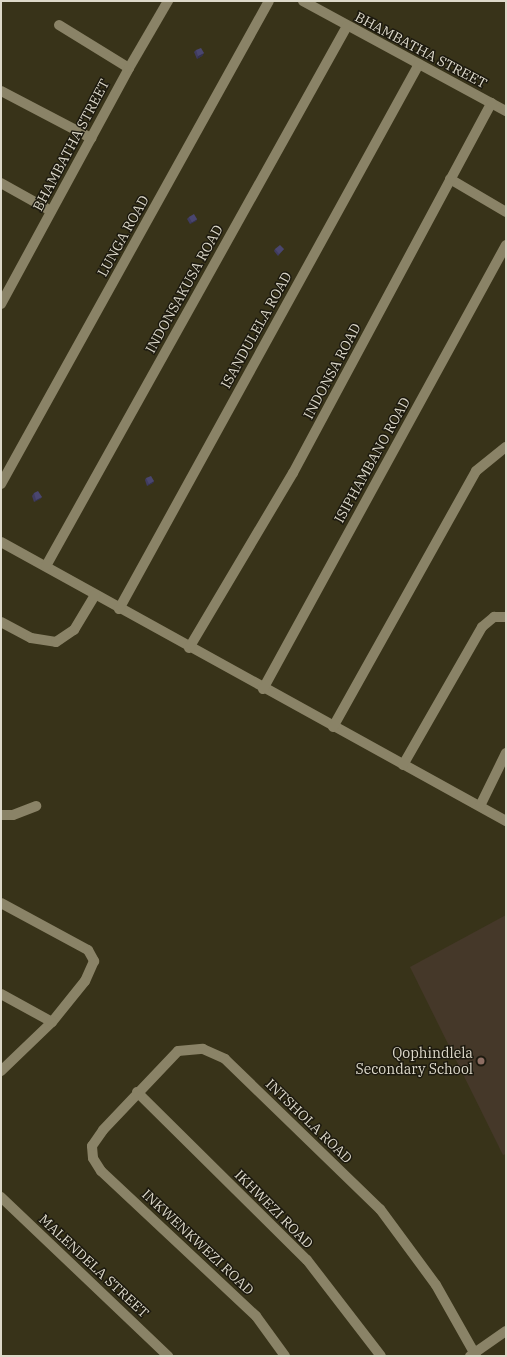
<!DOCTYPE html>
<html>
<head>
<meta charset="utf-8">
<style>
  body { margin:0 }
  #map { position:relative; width:507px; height:1357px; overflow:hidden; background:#383319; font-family:"IBM Plex Serif",serif }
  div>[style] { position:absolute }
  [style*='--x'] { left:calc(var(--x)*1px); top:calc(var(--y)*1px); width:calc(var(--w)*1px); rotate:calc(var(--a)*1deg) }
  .education>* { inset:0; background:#453829 }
  .minor>* { height:10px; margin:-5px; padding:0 5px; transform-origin:5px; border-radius:5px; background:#8a8367 }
  .wall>* { inset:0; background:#403c5f }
  .shaded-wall>* { inset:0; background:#34314e }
  .building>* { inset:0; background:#4a466f; transform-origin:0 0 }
  .dots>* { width:11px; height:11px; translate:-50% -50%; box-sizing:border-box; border:2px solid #1d1a0f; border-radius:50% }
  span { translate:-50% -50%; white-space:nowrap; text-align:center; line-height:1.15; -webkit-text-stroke:3px #1d1a0f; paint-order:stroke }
  .street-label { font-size:14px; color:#ddd9ca }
  .poi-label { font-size:14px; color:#ddd9ca }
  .right { translate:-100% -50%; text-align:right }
  .frame { position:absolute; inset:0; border:2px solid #ddd9ca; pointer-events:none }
</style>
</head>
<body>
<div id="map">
  <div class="education">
    <i style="clip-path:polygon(506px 915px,506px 1154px,503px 1155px,410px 967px)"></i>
  </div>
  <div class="minor">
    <i style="--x:303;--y:1;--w:231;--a:28.5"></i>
    <i style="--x:59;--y:25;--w:82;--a:31.6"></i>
    <i style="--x:1;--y:91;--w:102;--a:27.6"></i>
    <i style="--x:450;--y:179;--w:65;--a:30.5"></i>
    <i style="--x:1;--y:183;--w:57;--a:29.2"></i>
    <i style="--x:1;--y:304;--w:268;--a:-61.5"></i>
    <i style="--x:129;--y:68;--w:78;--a:-59.8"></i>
    <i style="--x:1;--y:484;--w:552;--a:-60.98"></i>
    <i style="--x:1;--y:542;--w:577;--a:28.92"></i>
    <i style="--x:46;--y:566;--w:618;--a:-60.86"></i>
    <i style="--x:119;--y:609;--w:622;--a:-61.17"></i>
    <i style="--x:1;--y:622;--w:34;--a:28"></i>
    <i style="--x:31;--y:638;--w:25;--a:9"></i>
    <i style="--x:56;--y:642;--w:22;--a:-34"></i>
    <i style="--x:74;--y:630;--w:41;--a:-59"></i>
    <i style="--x:189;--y:648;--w:204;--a:-59.3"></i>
    <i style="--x:293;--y:473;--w:420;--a:-61.8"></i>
    <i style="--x:263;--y:689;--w:506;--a:-61.31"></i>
    <i style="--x:333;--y:727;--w:293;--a:-60.8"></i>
    <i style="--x:476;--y:471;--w:38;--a:-39"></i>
    <i style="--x:403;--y:765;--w:159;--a:-60.2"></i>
    <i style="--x:482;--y:627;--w:16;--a:-40"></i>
    <i style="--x:494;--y:617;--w:12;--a:0"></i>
    <i style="--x:480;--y:806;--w:59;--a:-63.9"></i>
    <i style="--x:1;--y:815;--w:12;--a:0"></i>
    <i style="--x:13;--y:815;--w:25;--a:-21"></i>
    <i style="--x:1;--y:903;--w:99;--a:28.4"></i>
    <i style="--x:88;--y:950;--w:13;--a:61"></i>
    <i style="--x:94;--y:961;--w:22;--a:114"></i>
    <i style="--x:85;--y:981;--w:53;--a:128.8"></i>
    <i style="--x:52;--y:1022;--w:71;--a:136.1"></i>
    <i style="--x:1;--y:994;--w:58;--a:28.8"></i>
    <i style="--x:137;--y:1092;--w:239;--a:44.7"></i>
    <i style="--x:307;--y:1260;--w:121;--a:52.4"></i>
    <i style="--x:1;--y:1197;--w:231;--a:43.6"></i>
    <i style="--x:285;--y:1356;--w:49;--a:-125.9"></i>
    <i style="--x:256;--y:1316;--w:212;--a:-136.9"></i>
    <i style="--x:101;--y:1171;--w:15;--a:-122"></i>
    <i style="--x:93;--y:1158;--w:12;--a:-95"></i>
    <i style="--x:92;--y:1146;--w:19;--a:-55"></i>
    <i style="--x:103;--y:1130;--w:109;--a:-46.5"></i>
    <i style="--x:178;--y:1051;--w:25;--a:-5"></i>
    <i style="--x:203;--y:1049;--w:24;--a:24"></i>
    <i style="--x:225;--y:1059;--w:216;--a:44.1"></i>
    <i style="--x:380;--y:1209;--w:94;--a:53.6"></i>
    <i style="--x:436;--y:1285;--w:81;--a:60.6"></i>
    <i style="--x:470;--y:1356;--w:44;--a:-34.8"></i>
  </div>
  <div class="wall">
    <i style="clip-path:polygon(196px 50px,204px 53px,202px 56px,197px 59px,194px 52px)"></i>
    <i style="clip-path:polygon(189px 217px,197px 219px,196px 221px,190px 224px,187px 219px)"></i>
    <i style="clip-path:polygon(275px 249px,284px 249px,278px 256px,274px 251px)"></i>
    <i style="clip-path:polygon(146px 478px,154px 481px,153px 483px,147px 486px,145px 480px)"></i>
    <i style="clip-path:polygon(34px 493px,42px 497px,40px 499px,34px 502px,32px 496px)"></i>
  </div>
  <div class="shaded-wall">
    <i style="clip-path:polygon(204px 53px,202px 56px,197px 59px,198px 56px)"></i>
    <i style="clip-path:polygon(197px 219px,196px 221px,190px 224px,192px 222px)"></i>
    <i style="clip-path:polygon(154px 481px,153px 483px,147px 486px,149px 484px)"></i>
    <i style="clip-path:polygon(42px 497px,40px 499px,34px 502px,36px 500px)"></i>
  </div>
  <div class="building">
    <i style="clip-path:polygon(201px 48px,204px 53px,198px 56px,196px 50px)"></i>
    <i style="left:194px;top:214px;width:6px;height:6px;rotate:59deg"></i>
    <i style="clip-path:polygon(280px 245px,284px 249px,279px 254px,275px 249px)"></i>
    <i style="clip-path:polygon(151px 476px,154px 481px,149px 484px,146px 478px)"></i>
    <i style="clip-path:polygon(38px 491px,42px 497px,36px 500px,34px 493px)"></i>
  </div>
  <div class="dots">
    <i style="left:481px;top:1061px;background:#8d6e63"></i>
  </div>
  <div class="street-label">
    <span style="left:421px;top:50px;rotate:28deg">BHAMBATHA STREET</span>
    <span style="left:71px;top:145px;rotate:-62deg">BHAMBATHA STREET</span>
    <span style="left:123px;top:236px;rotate:-61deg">LUNGA ROAD</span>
    <span style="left:184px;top:289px;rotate:-61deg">INDONSAKUSA ROAD</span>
    <span style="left:256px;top:330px;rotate:-61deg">ISANDULELA ROAD</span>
    <span style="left:332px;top:371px;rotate:-62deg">INDONSA ROAD</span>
    <span style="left:372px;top:460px;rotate:-61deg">ISIPHAMBANO ROAD</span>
    <span style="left:309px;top:1121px;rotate:44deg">INTSHOLA ROAD</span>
    <span style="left:274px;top:1209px;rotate:45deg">IKHWEZI ROAD</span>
    <span style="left:198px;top:1242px;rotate:43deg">INKWENKWEZI ROAD</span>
    <span style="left:94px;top:1266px;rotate:43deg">MALENDELA STREET</span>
  </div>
  <div class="poi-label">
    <span class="right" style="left:473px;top:1061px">Qophindlela<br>Secondary School</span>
  </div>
  <div class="frame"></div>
</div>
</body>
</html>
